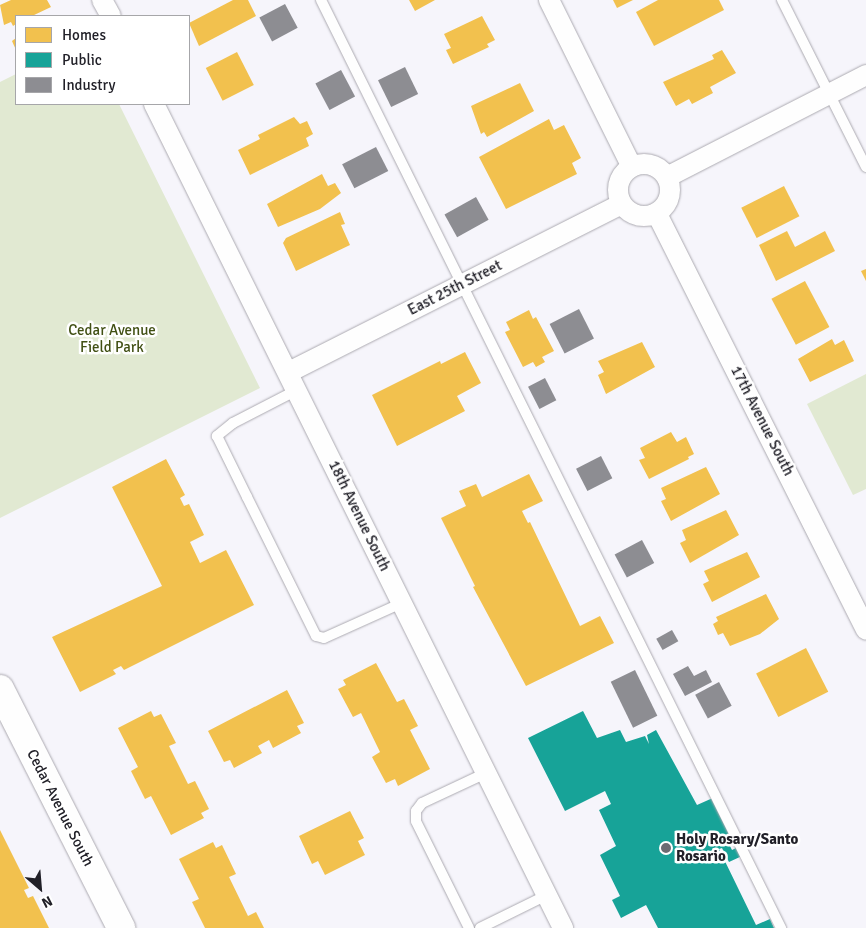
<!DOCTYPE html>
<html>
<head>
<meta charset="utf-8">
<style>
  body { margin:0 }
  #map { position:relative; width:866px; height:928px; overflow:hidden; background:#f6f5fb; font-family:Signika,sans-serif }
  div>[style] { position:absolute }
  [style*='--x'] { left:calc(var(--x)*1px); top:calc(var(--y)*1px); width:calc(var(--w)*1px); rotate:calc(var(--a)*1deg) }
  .green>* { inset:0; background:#e1e9d2 }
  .homes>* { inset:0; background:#f2c14e; transform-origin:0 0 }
  .public>* { inset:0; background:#17a398 }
  .industry>* { inset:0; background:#8d8d92; transform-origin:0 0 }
  .roads { filter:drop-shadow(0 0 1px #acaab1) drop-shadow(0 0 1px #acaab1) }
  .lane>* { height:10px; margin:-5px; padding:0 5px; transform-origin:5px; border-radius:5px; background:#fefefe }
  .street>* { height:20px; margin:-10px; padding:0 10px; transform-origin:10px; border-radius:10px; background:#fefefe }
  .street>.ring { margin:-10px; padding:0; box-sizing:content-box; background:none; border:20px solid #fefefe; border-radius:50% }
  .secondary>* { height:28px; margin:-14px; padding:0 14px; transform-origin:14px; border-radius:14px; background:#fefefe }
  .dots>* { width:14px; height:14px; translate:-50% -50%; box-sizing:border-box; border:2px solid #fff; border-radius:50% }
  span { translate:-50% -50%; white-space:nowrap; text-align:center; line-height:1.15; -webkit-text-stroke:5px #fff; paint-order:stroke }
  .street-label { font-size:15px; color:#212028 }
  .park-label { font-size:15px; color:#415014 }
  .poi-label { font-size:15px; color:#212028; font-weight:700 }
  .left { translate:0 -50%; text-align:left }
  .legend { position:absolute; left:15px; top:15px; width:175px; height:90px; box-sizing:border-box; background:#fff; border:1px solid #a6a6a9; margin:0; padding:6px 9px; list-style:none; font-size:15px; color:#212028 }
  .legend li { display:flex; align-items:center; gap:10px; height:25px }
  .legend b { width:25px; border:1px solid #a6a6a9 }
  .north { position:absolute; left:15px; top:863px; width:50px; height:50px; -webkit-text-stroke:4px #fff; paint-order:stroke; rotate:153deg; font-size:14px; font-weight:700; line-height:20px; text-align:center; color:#212028 }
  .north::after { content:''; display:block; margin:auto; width:18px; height:22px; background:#212028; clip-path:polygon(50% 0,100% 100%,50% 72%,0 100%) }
</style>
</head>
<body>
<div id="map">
  <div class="green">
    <i style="clip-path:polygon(16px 74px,16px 104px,119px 104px,260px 388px,0 518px,0 82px)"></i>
    <i style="clip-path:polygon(866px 374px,866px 489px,853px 495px,807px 404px)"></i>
  </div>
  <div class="homes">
    <i style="clip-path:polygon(11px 0,47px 0,51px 7px,32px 16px,16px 16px,16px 24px,13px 26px,11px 22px,4px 25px,0 5px)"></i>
    <i style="clip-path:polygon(233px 0,248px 0,256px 16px,199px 46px,189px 23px)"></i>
    <i style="clip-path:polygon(409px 0,435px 0,415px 11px)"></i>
    <i style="clip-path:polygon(613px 0,633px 0,617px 8px)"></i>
    <i style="clip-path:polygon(658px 0,719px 0,724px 10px,654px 46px,636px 12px)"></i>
    <i style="clip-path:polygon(482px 16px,495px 40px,487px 44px,489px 47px,453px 64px,446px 50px,451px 48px,444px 34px)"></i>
    <i style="clip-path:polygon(16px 38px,16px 50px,12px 41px)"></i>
    <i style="clip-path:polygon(722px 50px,736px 73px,710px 87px,713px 93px,692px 104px,689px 99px,676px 106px,663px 82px,714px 59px,712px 55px)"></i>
    <i style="left:237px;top:52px;width:37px;height:35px;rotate:63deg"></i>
    <i style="clip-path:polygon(520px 83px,534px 111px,487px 137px,484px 132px,481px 134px,471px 106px)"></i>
    <i style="clip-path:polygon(294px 117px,300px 124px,307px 121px,313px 134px,306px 138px,309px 146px,250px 175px,238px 150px,260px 139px,258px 135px)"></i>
    <i style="clip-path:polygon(549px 119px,554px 130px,564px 125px,581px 158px,572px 163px,577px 174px,506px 209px,479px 157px)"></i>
    <i style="clip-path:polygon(322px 174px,328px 186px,335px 183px,341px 193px,320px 209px,278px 227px,267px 204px)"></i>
    <i style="left:784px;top:186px;width:34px;height:48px;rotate:63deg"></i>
    <i style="clip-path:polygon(340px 212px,345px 224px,341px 225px,350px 245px,296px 271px,283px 243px,286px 238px)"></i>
    <i style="clip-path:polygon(787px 231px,795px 247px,825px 231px,835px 251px,776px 281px,759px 245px)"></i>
    <i style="clip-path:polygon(866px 269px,866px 281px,861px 271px)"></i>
    <i style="left:805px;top:281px;width:52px;height:38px;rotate:62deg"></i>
    <i style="clip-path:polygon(529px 310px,533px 319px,536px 317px,554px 351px,542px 357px,545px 362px,536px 367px,533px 362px,523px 367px,505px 332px,510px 330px,506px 322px)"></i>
    <i style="clip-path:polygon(832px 339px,835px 345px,844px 340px,854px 361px,810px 382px,798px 359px)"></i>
    <i style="clip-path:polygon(642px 342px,655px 367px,606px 394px,598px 375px,604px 372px,598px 361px)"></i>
    <i style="clip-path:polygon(465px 352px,481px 383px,457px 396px,465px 411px,397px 446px,372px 395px,440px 361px,441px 364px)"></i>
    <i style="clip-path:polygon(671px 432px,677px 442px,686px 437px,694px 454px,688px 457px,689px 459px,649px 479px,639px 460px,645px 458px,640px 448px)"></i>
    <i style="clip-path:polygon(166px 459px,185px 495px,180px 498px,184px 506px,189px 504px,204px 535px,190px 542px,200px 563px,226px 550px,254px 605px,124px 670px,121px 666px,113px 670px,116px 674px,80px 692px,52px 637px,162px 586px,112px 487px)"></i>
    <i style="clip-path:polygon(706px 467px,720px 494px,671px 521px,661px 501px,666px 499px,661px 488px)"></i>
    <i style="clip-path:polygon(529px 474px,543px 501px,522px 511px,528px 523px,530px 522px,580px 626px,600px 616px,614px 643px,526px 686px,473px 587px,475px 586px,441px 518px,466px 506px,459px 491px,476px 484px,482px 497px)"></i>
    <i style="clip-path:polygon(726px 510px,739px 535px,690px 563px,680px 543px,686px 540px,682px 530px)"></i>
    <i style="clip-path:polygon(747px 552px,760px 577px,712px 602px,703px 584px,709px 581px,704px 571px)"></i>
    <i style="clip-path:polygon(766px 594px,779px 619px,760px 634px,730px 646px,723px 633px,718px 635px,713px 624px,718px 621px,716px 617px)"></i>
    <i style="left:806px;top:648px;width:49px;height:56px;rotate:63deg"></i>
    <i style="clip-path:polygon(376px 663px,397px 702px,404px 699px,418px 726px,410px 730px,430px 769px,398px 786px,395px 779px,386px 783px,372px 757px,380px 752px,361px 713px,353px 717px,338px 689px,346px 685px,343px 680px)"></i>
    <i style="clip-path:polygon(287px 690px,304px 723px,297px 726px,301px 733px,273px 748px,269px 740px,258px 746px,262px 753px,234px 768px,230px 760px,224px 762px,208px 731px)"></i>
    <i style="clip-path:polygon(151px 711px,154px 717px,161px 714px,176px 743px,169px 746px,188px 784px,195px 781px,209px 809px,201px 813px,204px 818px,171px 835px,151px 796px,145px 799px,131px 771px,138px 767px,118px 728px)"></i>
    <i style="clip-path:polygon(350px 811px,364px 838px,358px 841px,365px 855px,325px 875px,318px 861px,312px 864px,299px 836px)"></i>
    <i style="clip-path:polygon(0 830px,29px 888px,24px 890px,28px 898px,33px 896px,49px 928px,0 928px)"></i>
    <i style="clip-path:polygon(213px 842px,216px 848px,222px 845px,236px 874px,229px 877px,248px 916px,256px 912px,264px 928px,205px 928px,192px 902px,199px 899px,179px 859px)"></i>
  </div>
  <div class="public">
    <i style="clip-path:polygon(583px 711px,597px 738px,620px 730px,626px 742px,645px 736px,649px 744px,647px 735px,656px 730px,697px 805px,715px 797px,736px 840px,729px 844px,732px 850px,738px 847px,742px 856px,729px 862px,722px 848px,719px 849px,756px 925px,770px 919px,774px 928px,658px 928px,646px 905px,621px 918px,612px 900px,620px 896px,600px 855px,616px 846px,599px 810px,611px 804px,605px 791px,565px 811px,528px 738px)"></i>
  </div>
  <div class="industry">
    <i style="left:285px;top:4px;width:27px;height:29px;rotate:62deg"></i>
    <i style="left:405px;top:67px;width:30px;height:30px;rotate:64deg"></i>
    <i style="left:341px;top:70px;width:30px;height:29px;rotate:62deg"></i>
    <i style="left:376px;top:147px;width:27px;height:38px;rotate:63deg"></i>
    <i style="left:476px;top:197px;width:26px;height:36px;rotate:61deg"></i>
    <i style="left:579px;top:309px;width:33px;height:33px;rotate:63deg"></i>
    <i style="left:545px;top:378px;width:25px;height:19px;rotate:63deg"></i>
    <i style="left:601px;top:456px;width:25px;height:28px;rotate:63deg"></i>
    <i style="left:642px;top:540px;width:26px;height:31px;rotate:62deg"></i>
    <i style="left:672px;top:630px;width:13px;height:18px;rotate:61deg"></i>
    <i style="clip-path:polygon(688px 666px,694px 676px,706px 670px,712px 682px,685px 696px,673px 674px)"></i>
    <i style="left:635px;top:670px;width:51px;height:27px;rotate:64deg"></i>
    <i style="left:719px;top:682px;width:27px;height:27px;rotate:62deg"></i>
  </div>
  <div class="roads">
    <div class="lane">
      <i style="--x:321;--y:0;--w:1036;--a:63.63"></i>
      <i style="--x:782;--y:0;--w:187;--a:63.3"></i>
      <i style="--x:297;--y:390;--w:72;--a:152.7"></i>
      <i style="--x:233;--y:423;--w:21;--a:141"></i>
      <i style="--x:217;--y:436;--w:68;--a:63.8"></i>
      <i style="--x:247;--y:497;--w:155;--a:63.6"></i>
      <i style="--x:316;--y:636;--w:8;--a:14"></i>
      <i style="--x:324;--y:638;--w:85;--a:-24.2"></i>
      <i style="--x:469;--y:928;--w:119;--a:-116.4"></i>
      <i style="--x:416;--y:821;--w:10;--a:-90"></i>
      <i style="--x:416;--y:811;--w:10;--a:-53"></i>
      <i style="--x:422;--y:803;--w:71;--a:-25.1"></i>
      <i style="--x:480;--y:928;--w:75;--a:-26.2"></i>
    </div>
    <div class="street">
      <i style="--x:102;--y:0;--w:18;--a:61"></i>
      <i style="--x:549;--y:0;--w:186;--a:63.6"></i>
      <i style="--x:154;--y:104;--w:920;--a:63.6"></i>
      <i class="ring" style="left:618px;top:164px;width:32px;height:32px"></i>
      <i style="--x:667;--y:177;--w:224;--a:-27.1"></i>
      <i style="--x:657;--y:214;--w:465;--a:63.3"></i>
      <i style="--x:289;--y:372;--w:372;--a:-26.8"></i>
    </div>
    <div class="secondary">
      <i style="--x:0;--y:689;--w:268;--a:63.1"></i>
    </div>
  </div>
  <div class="dots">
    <i style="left:666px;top:848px;background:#6c6b72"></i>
  </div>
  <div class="street-label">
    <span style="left:455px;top:288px;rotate:-27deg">East 25th Street</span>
    <span style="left:762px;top:421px;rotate:63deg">17th Avenue South</span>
    <span style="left:359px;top:516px;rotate:64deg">18th Avenue South</span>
    <span style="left:60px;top:808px;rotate:63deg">Cedar Avenue South</span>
  </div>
  <div class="park-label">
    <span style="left:112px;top:339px">Cedar Avenue<br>Field Park</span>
  </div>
  <div class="poi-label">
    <span class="left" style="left:676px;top:848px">Holy Rosary/Santo<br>Rosario</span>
  </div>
  <ul class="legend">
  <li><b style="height:14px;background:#f2c14e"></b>Homes</li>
  <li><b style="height:14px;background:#17a398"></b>Public</li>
  <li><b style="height:14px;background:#8d8d92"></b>Industry</li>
  </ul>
  <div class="north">N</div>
</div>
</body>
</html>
